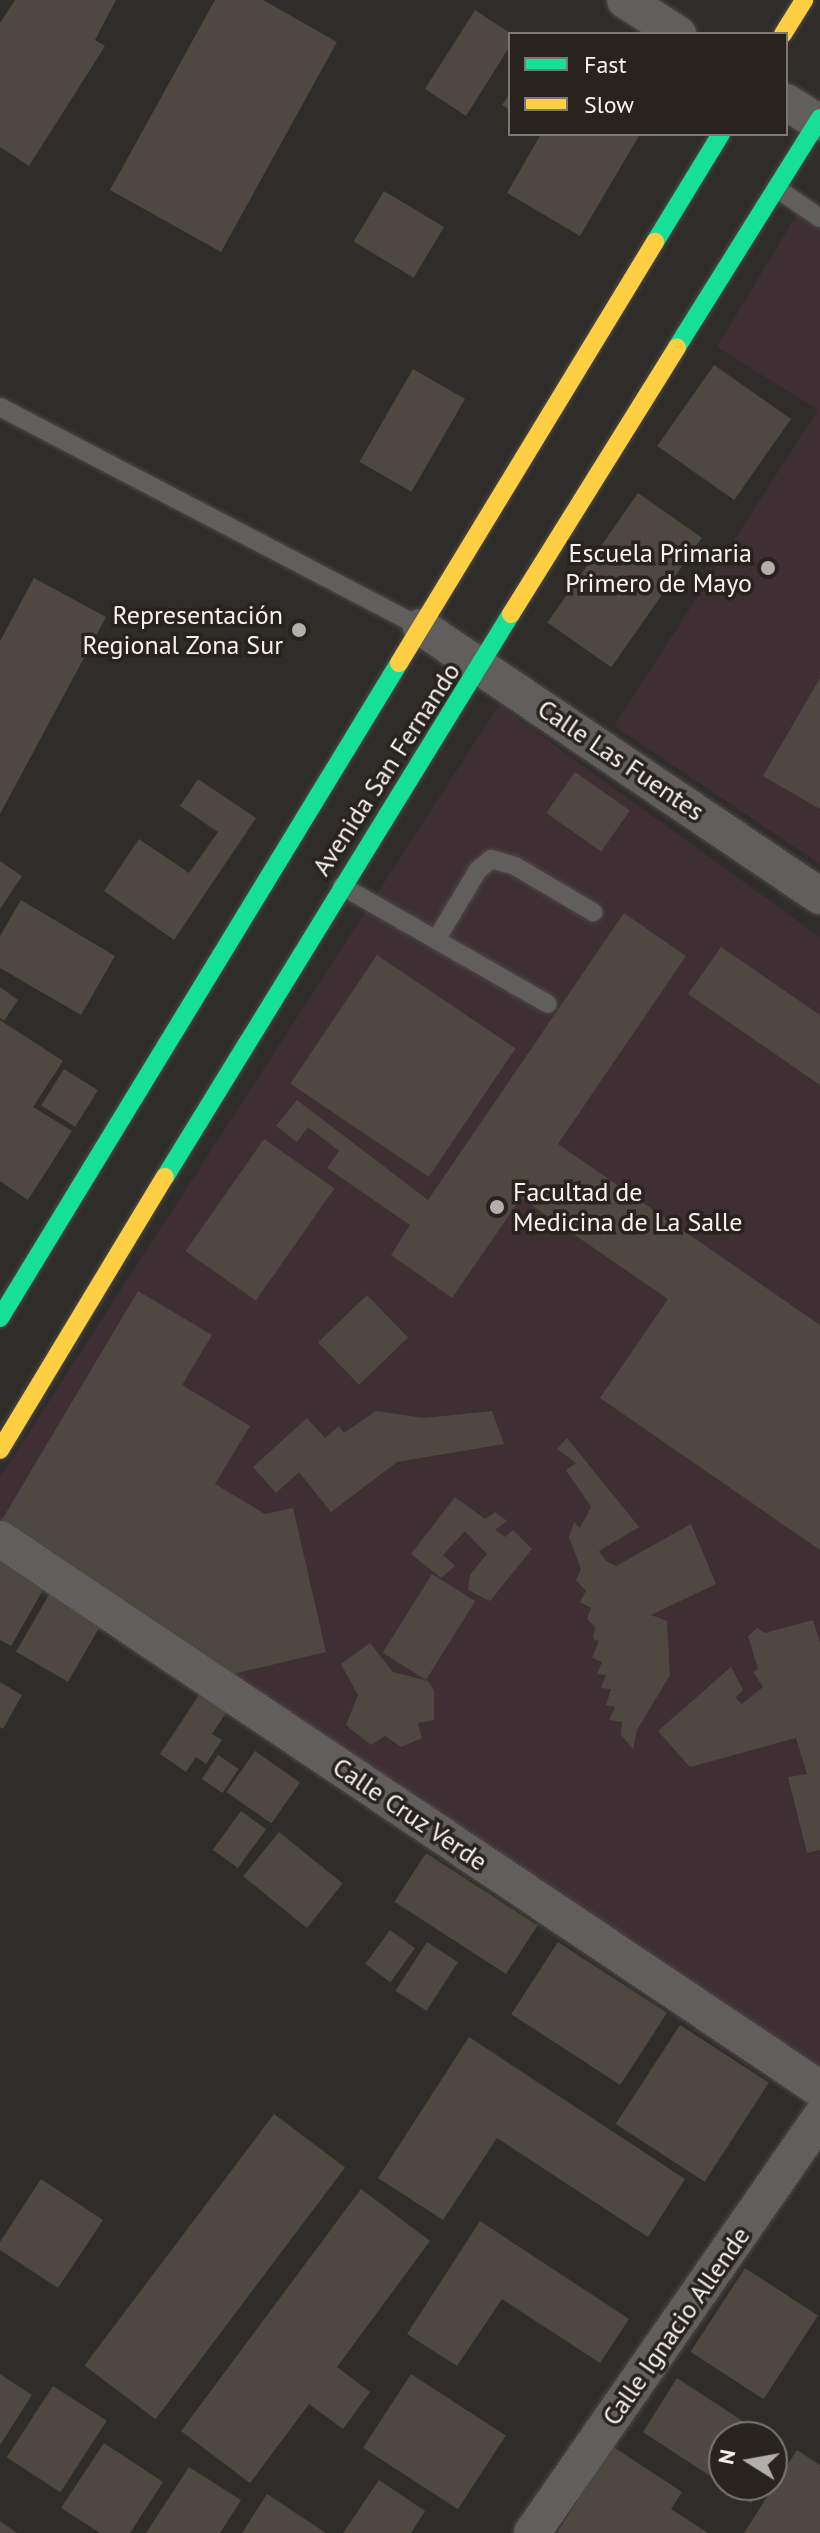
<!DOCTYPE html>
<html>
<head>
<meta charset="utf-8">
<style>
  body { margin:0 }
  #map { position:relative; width:820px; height:2533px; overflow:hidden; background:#2f2d2a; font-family:"PT Sans",sans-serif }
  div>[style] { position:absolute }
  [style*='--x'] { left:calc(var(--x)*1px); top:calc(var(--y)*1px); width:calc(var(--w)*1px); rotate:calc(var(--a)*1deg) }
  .education>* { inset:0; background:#3f2f34 }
  .building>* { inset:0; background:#4e4840; transform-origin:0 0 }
  .roads { filter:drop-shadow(0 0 2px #4c4a47) drop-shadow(0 0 2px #4c4a47) }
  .lane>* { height:18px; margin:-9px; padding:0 9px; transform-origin:9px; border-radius:9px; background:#615f5d }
  .street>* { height:36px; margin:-18px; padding:0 18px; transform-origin:18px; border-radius:18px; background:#615f5d }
  .fast>* { height:18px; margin:-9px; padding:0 9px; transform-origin:9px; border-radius:9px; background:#16e098 }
  .slow>* { height:18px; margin:-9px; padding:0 9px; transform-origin:9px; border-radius:9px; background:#ffcf43 }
  .dots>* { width:22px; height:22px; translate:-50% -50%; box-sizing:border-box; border:4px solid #28231e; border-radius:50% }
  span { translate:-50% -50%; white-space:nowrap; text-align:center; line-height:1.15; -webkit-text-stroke:7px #28231e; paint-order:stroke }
  .poi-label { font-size:26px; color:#f7f4f0 }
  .right { translate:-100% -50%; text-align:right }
  .left { translate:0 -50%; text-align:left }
  .street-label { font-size:26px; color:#f7f4f0 }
  .legend { position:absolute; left:508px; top:32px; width:280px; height:104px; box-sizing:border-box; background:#28231e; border:2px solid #7b7772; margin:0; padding:10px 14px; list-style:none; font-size:24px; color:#f7f4f0 }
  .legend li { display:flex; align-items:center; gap:16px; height:40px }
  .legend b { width:40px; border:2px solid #7b7772 }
  .north { position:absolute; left:708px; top:2421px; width:80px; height:80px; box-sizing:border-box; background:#28231e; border:2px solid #7b7772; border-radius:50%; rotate:281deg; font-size:22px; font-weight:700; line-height:32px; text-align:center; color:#f7f4f0 }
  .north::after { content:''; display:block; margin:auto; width:28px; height:36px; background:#b1aeab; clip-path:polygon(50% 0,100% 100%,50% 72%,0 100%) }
</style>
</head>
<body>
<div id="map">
  <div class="education">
    <i style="clip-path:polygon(799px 211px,820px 225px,820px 864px,614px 726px,818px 410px,717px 347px)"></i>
    <i style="clip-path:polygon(499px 705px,820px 937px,820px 2080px,0 1528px,0 1477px)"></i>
  </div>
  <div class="building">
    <i style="clip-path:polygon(15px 0,116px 0,95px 40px,105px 46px,29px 166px,0 147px,0 23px)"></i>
    <i style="clip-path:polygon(215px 0,263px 0,337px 42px,221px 252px,110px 190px)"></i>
    <i style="clip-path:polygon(475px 10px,510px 33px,510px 46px,466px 116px,425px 89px)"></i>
    <i style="clip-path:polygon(510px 93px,510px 110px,502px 105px)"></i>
    <i style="clip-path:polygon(541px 134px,640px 134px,580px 236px,507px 193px)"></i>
    <i style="left:384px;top:191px;width:70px;height:59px;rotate:31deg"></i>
    <i style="left:714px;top:365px;width:94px;height:99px;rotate:35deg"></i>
    <i style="left:413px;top:369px;width:60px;height:107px;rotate:30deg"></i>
    <i style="left:638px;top:493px;width:78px;height:158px;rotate:35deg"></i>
    <i style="clip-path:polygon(34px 578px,106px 617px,0 814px,0 641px)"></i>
    <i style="clip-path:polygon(820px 678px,820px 809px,763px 776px)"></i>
    <i style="left:575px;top:772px;width:67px;height:50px;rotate:35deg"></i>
    <i style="clip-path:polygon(198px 779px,256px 818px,174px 940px,104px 891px,139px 839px,189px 873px,218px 832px,180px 806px)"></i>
    <i style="clip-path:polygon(0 861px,22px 876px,0 909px)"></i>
    <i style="clip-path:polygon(21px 900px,115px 956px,81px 1015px,0 968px,0 936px)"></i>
    <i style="clip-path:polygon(624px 913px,686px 956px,558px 1144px,820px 1325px,820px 1550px,600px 1398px,668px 1299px,521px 1198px,452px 1298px,391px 1255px,410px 1225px,327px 1168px,339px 1151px,308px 1127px,297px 1142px,276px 1126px,297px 1100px,428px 1200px)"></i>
    <i style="clip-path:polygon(721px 947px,820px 1015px,820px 1085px,688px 994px)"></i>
    <i style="left:377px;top:955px;width:167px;height:155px;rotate:34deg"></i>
    <i style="clip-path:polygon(0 987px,18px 1000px,4px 1021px,0 1018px)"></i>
    <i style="clip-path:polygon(0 1020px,63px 1061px,33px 1107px,72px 1131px,28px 1200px,0 1181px)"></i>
    <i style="left:64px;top:1069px;width:40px;height:43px;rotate:32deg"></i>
    <i style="left:264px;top:1139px;width:86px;height:137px;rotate:35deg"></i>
    <i style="clip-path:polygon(138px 1291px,212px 1335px,182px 1385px,250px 1426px,215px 1484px,265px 1514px,293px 1508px,326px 1652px,229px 1675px,0 1523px)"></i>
    <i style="left:367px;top:1295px;width:59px;height:68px;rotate:46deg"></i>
    <i style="clip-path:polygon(376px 1411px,424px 1418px,492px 1411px,504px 1444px,397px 1462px,331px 1512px,299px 1472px,276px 1493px,253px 1467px,307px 1418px,325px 1438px,339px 1426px,344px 1433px)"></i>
    <i style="clip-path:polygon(567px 1438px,639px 1527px,599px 1551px,606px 1561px,616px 1566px,691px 1524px,716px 1584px,651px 1615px,667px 1621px,670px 1675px,637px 1730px,633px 1749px,621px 1735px,622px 1722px,609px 1720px,615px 1707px,606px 1705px,611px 1689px,601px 1688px,606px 1675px,597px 1674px,602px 1662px,592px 1658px,599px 1641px,593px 1639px,595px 1627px,587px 1619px,591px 1608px,580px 1602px,586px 1591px,576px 1580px,581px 1569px,569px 1537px,574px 1522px,580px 1528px,591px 1507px,566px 1470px,576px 1463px,557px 1449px)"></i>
    <i style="clip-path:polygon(455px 1497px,485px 1519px,495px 1512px,507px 1521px,495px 1530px,505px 1537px,513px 1530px,532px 1549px,490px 1601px,468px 1590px,470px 1575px,487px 1554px,465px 1531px,443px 1555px,455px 1566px,441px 1578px,411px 1554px)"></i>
    <i style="clip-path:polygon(0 1546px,51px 1576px,11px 1646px,0 1640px)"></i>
    <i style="left:432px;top:1574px;width:51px;height:93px;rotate:32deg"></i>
    <i style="left:58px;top:1579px;width:60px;height:84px;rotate:30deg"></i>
    <i style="clip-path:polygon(813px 1620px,820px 1643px,820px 1850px,807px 1853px,788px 1777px,807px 1774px,796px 1738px,690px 1767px,658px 1731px,731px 1667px,743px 1690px,735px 1698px,742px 1704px,763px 1687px,753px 1672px,758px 1669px,748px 1636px,757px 1628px,765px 1633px)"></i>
    <i style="clip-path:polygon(370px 1643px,393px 1672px,428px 1681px,434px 1690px,434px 1720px,418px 1723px,422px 1738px,401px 1747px,385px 1736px,371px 1745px,346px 1725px,358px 1695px,341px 1664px)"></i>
    <i style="clip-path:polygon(0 1682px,22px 1695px,3px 1729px,0 1727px)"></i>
    <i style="clip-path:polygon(201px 1692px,228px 1710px,212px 1734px,222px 1740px,206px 1764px,196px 1757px,186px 1772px,160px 1754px)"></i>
    <i style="left:255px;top:1751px;width:55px;height:50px;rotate:35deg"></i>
    <i style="left:218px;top:1755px;width:25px;height:29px;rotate:34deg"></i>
    <i style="left:241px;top:1811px;width:31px;height:48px;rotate:36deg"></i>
    <i style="left:279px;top:1832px;width:82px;height:57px;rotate:39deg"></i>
    <i style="left:426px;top:1853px;width:133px;height:58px;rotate:33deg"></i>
    <i style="left:390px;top:1930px;width:31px;height:42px;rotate:36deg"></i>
    <i style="left:427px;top:1942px;width:37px;height:58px;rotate:33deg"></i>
    <i style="left:558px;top:1942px;width:130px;height:86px;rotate:33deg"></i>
    <i style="left:680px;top:2025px;width:106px;height:118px;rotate:33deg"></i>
    <i style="clip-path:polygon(469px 2037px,685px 2179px,648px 2237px,497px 2138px,443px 2220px,378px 2178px)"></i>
    <i style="left:274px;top:2114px;width:89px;height:315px;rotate:37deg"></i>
    <i style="clip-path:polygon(41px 2179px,103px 2220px,58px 2288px,0 2250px,0 2242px)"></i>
    <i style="clip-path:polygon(361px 2189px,430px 2241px,337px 2367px,370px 2392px,343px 2429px,309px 2404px,250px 2483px,181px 2431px)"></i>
    <i style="clip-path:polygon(480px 2221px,629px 2319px,600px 2363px,502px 2299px,457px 2366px,407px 2334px)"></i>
    <i style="left:745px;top:2268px;width:87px;height:100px;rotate:33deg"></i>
    <i style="clip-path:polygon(0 2374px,32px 2395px,0 2445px)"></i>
    <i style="left:411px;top:2374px;width:113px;height:88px;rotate:33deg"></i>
    <i style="clip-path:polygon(677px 2378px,767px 2437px,724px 2437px,724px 2485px,762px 2485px,751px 2503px,643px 2432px)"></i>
    <i style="left:53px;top:2386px;width:64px;height:85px;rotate:33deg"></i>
    <i style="clip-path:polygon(772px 2440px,785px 2449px,772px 2470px)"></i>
    <i style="clip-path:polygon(104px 2443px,163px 2482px,130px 2533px,100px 2533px,61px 2508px)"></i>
    <i style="clip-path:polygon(612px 2446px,682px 2492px,671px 2509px,708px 2533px,557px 2533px)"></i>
    <i style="clip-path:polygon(797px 2450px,820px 2465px,820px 2533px,744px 2533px)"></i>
    <i style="clip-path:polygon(189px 2467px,241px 2500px,220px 2533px,146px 2533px)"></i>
    <i style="clip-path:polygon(379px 2480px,425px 2511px,411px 2533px,343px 2533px)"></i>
    <i style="clip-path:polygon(267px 2494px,326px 2533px,242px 2533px)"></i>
    <i style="clip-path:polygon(0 2521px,17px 2533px,0 2533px)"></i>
  </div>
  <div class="roads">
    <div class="lane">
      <i style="--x:776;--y:188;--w:53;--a:34.3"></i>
      <i style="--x:0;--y:407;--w:475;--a:27.6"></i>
      <i style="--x:342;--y:886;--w:237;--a:29.8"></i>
      <i style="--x:436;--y:940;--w:82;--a:-59"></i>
      <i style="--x:478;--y:870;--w:17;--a:-40"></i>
      <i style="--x:491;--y:859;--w:25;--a:16"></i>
      <i style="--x:515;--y:866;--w:91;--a:30.5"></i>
    </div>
    <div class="street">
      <i style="--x:625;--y:0;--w:63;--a:32.7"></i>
      <i style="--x:786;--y:102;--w:38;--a:32"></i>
      <i style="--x:421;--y:627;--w:481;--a:34"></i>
      <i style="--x:0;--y:1539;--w:987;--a:33.85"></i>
      <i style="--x:532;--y:2533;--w:505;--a:-55.24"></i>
    </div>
    <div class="fast">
      <i style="--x:655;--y:242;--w:127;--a:-58.6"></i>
      <i style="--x:677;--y:347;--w:270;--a:-58"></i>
      <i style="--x:165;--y:1177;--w:661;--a:-58.43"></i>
      <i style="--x:0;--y:1318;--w:767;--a:-58.65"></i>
    </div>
    <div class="slow">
      <i style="--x:783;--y:34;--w:40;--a:-58"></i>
      <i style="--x:511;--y:614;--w:314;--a:-58.1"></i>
      <i style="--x:399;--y:663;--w:493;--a:-58.7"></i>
      <i style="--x:0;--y:1450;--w:319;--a:-58.9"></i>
    </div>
  </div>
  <div class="dots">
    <i style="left:768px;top:568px;background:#b1aeab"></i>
    <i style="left:299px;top:630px;background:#b1aeab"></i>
    <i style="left:497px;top:1207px;background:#b1aeab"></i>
  </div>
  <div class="poi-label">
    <span class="right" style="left:752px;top:568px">Escuela Primaria<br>Primero de Mayo</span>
    <span class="right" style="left:283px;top:630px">Representación<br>Regional Zona Sur</span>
    <span class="left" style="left:513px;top:1207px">Facultad de<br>Medicina de La Salle</span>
  </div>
  <div class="street-label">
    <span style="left:621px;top:760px;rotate:34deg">Calle Las Fuentes</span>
    <span style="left:386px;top:769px;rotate:-57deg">Avenida San Fernando</span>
    <span style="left:410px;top:1814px;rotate:34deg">Calle Cruz Verde</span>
    <span style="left:676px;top:2326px;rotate:-55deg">Calle Ignacio Allende</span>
  </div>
  <ul class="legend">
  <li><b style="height:10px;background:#16e098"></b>Fast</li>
  <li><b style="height:10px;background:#ffcf43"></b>Slow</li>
  </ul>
  <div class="north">N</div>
</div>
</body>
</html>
